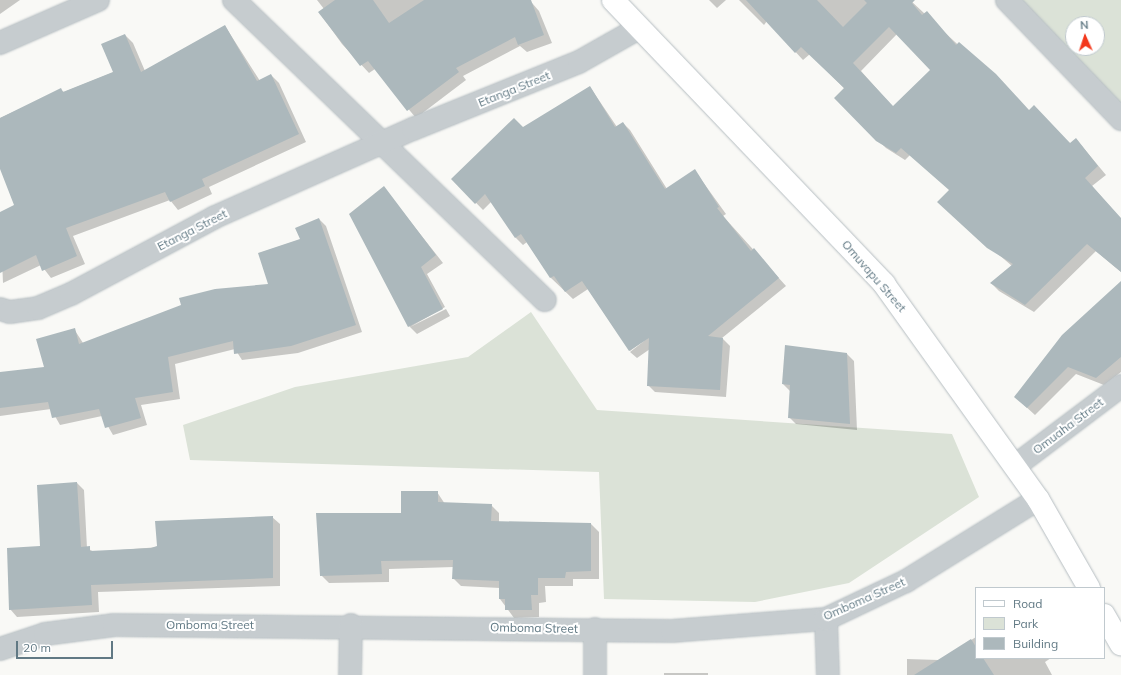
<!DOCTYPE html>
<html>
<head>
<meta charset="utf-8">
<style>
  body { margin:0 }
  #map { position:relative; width:1121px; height:675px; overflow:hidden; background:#f9f9f6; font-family:Mulish,sans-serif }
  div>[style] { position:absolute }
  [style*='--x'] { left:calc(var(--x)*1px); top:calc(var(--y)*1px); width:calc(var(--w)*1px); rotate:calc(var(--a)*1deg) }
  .green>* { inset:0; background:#dbe2d7 }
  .shadow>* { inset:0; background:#0003; transform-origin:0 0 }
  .building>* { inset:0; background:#acb8bc }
  .roads { filter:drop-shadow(0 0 1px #b6bec2) drop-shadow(0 0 1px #b6bec2) }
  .street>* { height:22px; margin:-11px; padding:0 11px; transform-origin:11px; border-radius:11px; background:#c6cccf }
  .secondary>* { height:22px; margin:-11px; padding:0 11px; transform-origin:11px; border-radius:11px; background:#fff }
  span { translate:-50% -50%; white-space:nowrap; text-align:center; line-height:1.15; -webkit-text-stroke:4px #fff; paint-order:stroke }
  .street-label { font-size:12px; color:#617984 }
  .legend { position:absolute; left:975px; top:587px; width:130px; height:72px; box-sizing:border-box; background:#fff; border:1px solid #c0c9ce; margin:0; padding:5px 7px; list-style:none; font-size:12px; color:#617984 }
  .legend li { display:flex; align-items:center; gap:8px; height:20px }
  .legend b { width:20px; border:1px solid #c0c9ce }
  .north { position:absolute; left:1065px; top:16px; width:40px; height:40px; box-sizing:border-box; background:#fff; border:1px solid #c0c9ce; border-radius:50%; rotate:357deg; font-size:11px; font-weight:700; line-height:16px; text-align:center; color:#617984 }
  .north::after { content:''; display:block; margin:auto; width:14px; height:18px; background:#f3381c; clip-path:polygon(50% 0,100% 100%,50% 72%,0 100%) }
  .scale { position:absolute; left:16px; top:641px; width:97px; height:18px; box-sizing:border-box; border:2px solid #617984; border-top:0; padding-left:5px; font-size:12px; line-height:14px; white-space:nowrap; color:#617984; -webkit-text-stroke:3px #fff; paint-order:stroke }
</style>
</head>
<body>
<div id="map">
  <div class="green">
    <i style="clip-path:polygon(evenodd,1007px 0,1121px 0,1121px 119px,1007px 0,1073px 24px,1097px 24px,1097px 48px,1073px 48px,1073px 24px)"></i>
    <i style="clip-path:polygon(531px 312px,597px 410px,952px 434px,979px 497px,849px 583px,755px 602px,604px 599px,599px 472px,190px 460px,183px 425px,295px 387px,468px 357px)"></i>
  </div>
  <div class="shadow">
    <i style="clip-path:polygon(0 0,20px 0,0 14px)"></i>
    <i style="clip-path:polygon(317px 0,508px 0,532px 3px,539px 11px,552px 43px,527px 52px,520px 46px,463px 76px,466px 80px,416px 118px,375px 69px,369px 73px,342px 44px,319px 12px,324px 9px)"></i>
    <i style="clip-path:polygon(709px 0,726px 0,717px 8px)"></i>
    <i style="clip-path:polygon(evenodd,739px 0,910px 0,1029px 111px,1071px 144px,1076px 139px,1106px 175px,1092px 186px,1121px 219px,1121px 272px,1096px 251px,1034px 312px,999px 291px,991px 283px,1012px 266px,947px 210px,950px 190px,910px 155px,905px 160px,886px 148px,835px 98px,845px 89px,810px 54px,803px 60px,767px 21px,764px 25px,739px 0,897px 34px,931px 70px,893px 107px,861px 71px,897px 34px)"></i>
    <i style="clip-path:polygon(225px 26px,260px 81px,271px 75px,279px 83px,306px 142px,209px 187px,212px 194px,178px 210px,170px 200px,73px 236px,85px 264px,51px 278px,41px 265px,3px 283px,0 213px,15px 206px,0 166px,0 118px,61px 90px,64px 92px,114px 72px,125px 35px,133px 43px,145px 71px)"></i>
    <i style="clip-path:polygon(590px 87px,617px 127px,623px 123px,630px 130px,667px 189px,695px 171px,726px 214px,723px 216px,786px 286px,722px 338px,730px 346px,726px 397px,655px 392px,648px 385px,650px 349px,637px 358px,630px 352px,653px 334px,630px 351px,588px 289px,573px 299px,551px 278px,527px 242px,523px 245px,516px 238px,492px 201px,483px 210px,453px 179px)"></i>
    <i style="clip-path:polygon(384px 188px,443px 263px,427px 274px,445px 307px,410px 327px,446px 309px,450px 316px,417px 334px,409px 326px)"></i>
    <i style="clip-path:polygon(319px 219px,326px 226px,362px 332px,298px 353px,242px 360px,235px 349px,175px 364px,180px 399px,141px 405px,147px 425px,113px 435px,102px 416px,60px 425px,51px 409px,0 416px,0 373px,45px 368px,74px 329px,83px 343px,270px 285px)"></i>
    <i style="clip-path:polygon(1121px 282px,1121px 372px,1104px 385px,1076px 374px,1035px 415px,1024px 405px)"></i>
    <i style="clip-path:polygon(847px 354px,854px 361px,857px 430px,796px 424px,789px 417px,790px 391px,783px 384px)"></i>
    <i style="clip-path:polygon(77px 483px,84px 490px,87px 548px,94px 552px,159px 547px,272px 517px,280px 524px,280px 586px,98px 592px,99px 612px,17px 617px,10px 609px)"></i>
    <i style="clip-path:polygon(437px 492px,445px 504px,491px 505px,499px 513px,499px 523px,591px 524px,599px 532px,599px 579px,573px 579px,573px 586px,545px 586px,546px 602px,539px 603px,539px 617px,514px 618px,500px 599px,500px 588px,461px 586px,453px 578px,454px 567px,389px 569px,389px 582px,329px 583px,321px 575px)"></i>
    <i style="clip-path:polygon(976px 637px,976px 658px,1051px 658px,1045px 662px,1052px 675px,907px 675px,907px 659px,939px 660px)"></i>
    <i style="left:664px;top:673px;width:44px;height:2px"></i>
  </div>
  <div class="building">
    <i style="clip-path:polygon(335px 0,373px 0,389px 23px,424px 0,531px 0,544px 35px,518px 45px,515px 37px,456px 68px,459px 72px,407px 111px,368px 61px,360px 66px,318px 12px)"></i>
    <i style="clip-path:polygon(evenodd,746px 0,817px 0,843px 27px,867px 3px,864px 0,915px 0,912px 3px,922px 15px,927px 11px,956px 45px,959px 42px,996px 74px,1029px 110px,1034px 105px,1070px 143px,1076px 138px,1098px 166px,1085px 178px,1121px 218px,1121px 272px,1087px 244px,1025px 305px,990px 283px,1013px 264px,987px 248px,937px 202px,949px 190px,901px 148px,896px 153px,876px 141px,834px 98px,844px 88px,801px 47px,795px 53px,746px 0,889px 27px,930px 70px,893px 106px,853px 63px,889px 27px)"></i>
    <i style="clip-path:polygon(225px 25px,257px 81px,271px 74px,299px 134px,202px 179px,205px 186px,170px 202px,165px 192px,66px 228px,77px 256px,42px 271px,36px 255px,0 273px,0 212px,14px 205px,0 169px,0 118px,61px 88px,63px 92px,113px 72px,101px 44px,125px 34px,141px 72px)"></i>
    <i style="clip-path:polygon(590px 86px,615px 127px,623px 122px,665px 189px,695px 169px,719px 207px,717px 208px,751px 251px,754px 248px,779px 278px,708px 336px,723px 338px,720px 390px,647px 386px,649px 338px,629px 351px,582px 281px,565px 292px,554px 276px,550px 278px,521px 234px,515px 238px,485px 194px,475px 204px,451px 179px,514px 118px,523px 127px)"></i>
    <i style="clip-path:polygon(384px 186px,436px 255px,421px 267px,443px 309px,408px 327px,349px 214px)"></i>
    <i style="clip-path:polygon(319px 218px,356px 325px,291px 346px,234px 354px,233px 341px,168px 357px,173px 392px,135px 398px,141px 418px,105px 428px,99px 409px,52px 418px,48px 402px,0 408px,0 372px,44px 367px,36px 339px,75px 328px,79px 344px,181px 305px,179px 298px,215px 289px,268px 284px,258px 253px,300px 239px,295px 228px)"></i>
    <i style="clip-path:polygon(1121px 281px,1121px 357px,1096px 378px,1068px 367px,1027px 408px,1014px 397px,1062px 335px)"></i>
    <i style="clip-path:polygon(785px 345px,847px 353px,850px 424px,788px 418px,790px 385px,782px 384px)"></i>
    <i style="clip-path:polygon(77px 482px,81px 547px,90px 546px,90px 551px,151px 548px,157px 546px,155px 521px,273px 516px,273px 578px,91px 585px,92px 605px,9px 610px,7px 548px,40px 546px,37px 485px)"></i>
    <i style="clip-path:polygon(401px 491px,438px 491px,438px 502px,492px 504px,491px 521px,591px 523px,591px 571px,566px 572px,565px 578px,538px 578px,538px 595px,531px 595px,532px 610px,505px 610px,505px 599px,499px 599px,499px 581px,452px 579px,453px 560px,381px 561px,382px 574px,320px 576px,316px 513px,401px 513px)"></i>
    <i style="clip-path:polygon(971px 639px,976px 647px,976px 658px,983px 658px,994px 675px,914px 675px)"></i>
  </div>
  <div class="roads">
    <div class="street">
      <i style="--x:234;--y:0;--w:432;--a:44"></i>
      <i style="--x:1007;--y:0;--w:165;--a:46.2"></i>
      <i style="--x:0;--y:43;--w:107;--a:-23.7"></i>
      <i style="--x:0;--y:309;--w:10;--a:17"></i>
      <i style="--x:10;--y:312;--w:28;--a:-8"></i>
      <i style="--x:38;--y:308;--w:36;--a:-23"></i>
      <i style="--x:71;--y:294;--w:163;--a:-28.1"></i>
      <i style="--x:215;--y:217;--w:217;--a:-24"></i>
      <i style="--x:413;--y:129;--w:179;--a:-22"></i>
      <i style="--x:579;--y:62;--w:69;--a:-29.5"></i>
      <i style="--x:1015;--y:466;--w:133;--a:-37"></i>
      <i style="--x:826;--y:619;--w:56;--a:88"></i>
      <i style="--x:0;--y:649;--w:47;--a:-18.4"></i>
      <i style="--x:45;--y:634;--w:70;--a:-7.4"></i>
      <i style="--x:114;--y:625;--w:558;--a:0.62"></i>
      <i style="--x:672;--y:631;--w:154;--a:-4.5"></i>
      <i style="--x:826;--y:619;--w:89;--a:-25.4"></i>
      <i style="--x:906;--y:581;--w:155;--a:-31.8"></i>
      <i style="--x:350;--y:675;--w:50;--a:-88.9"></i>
      <i style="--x:595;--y:675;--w:46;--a:-90"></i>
    </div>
    <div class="secondary">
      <i style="--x:613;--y:0;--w:393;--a:46.3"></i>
      <i style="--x:884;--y:284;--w:264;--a:54.4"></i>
      <i style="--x:1038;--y:499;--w:103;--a:60.2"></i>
      <i style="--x:1104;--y:615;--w:34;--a:60"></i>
    </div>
  </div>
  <div class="street-label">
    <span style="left:514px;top:89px;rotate:-22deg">Etanga Street</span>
    <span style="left:192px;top:230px;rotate:-27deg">Etanga Street</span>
    <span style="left:874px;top:276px;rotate:49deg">Omuvapu Street</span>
    <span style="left:1068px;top:426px;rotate:-37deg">Omuaha Street</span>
    <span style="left:864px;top:599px;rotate:-24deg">Omboma Street</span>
    <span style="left:210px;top:625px">Omboma Street</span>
    <span style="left:534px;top:628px;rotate:1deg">Omboma Street</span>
  </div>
  <ul class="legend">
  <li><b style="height:5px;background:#fff"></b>Road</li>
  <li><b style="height:11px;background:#dbe2d7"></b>Park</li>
  <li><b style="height:11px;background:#acb8bc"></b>Building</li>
  </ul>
  <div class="north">N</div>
  <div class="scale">20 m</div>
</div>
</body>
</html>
